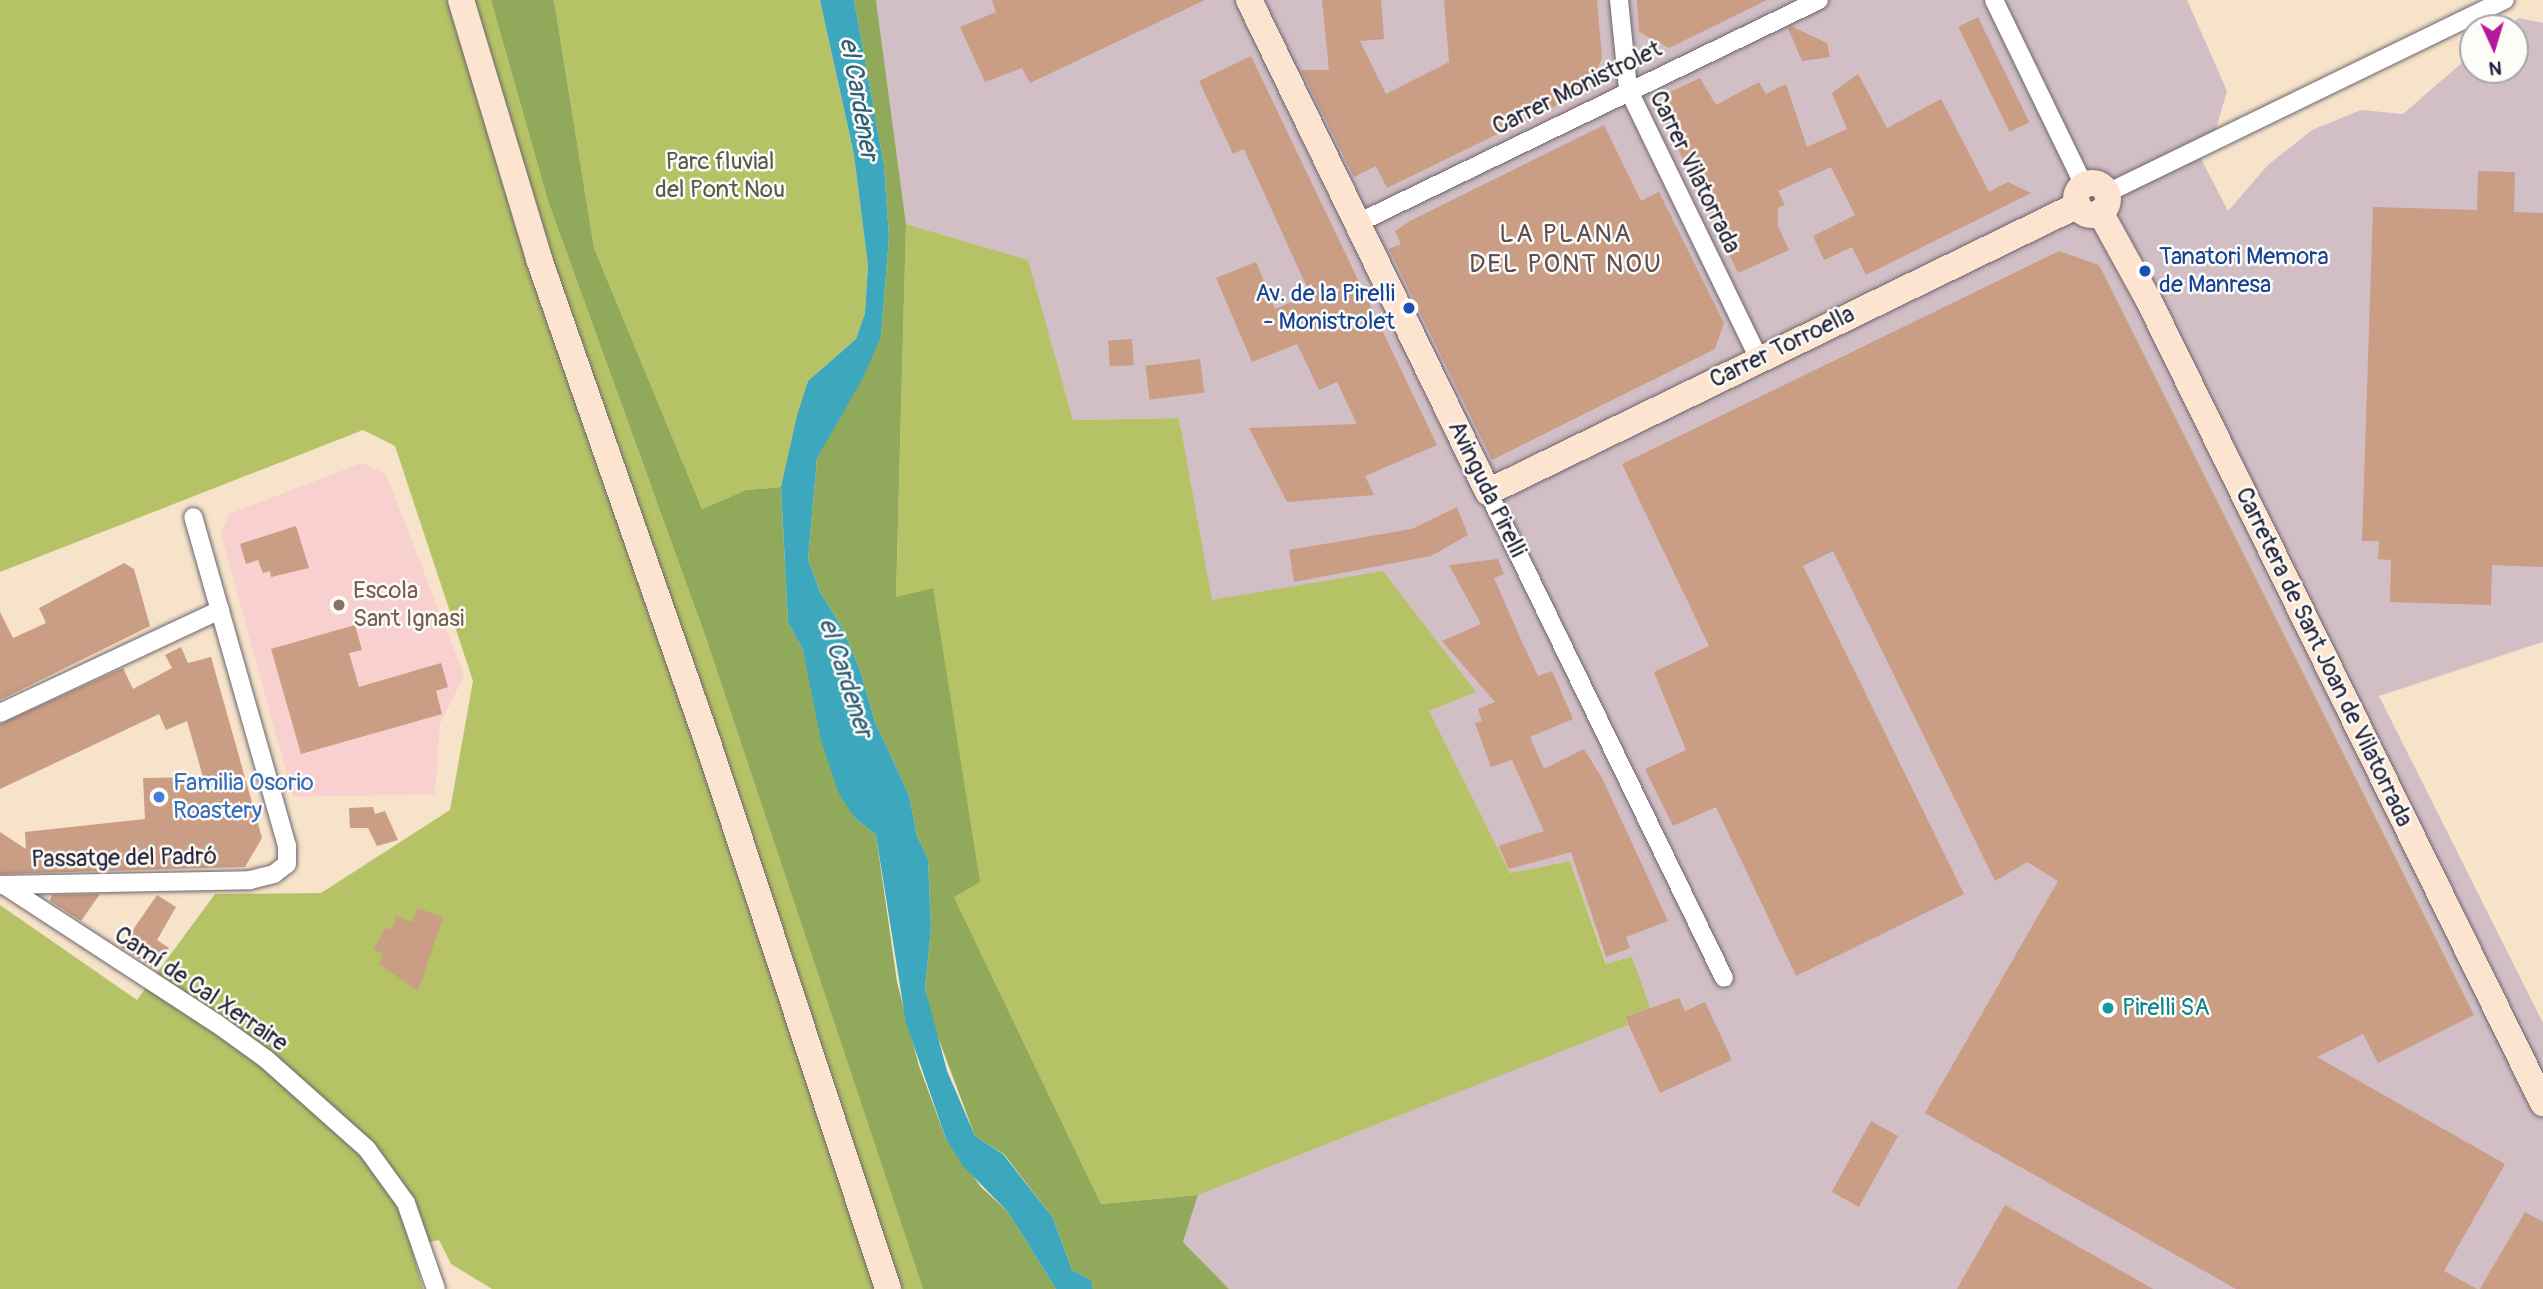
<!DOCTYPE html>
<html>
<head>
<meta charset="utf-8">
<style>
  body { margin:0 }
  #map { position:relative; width:2543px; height:1289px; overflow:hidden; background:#f6e3ca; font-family:Pangolin,sans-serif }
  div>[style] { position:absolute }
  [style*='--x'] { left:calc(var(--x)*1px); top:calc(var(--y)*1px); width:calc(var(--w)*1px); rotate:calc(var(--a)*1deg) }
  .built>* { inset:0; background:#f7d0cf }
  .industrial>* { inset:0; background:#d2bec5 }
  .green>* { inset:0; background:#b5c366 }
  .forest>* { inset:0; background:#90a95b }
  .water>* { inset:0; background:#3da8bd }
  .building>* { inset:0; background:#ca9d85; transform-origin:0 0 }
  .roads { filter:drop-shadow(0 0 2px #6c666d) drop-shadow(0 0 2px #6c666d) }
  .street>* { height:18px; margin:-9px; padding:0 9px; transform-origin:9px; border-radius:9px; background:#fff }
  .secondary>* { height:26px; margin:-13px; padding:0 13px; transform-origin:13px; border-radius:13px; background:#fde4d1 }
  .secondary>.ring { margin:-13px; padding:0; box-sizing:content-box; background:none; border:26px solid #fde4d1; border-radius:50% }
  .dots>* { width:19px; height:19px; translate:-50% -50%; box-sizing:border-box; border:4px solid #fdfcf7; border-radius:50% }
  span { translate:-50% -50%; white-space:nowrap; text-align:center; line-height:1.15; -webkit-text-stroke:5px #fdfcf7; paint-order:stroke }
  .street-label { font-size:24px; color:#22223b }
  .park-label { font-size:24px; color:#555a4a }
  .transit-label { font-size:24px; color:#164399 }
  .left { translate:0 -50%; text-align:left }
  .right { translate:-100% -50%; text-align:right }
  .education-label { font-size:24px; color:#785e54 }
  .shop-label { font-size:24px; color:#366cbe }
  .culture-label { font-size:24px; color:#0d838f }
  .water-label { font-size:26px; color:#2e5e76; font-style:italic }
  .neighbourhood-label { font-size:26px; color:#5d4d55; letter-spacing:2px }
  .north { position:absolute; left:2459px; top:14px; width:70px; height:70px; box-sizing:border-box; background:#fdfcf7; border:2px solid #a5a5ac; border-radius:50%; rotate:176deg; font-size:19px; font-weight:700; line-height:28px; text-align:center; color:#22223b }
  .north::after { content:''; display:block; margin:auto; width:24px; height:32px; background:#b5179e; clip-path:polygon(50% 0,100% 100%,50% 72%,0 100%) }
</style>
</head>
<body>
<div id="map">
  <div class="built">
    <i style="clip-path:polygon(362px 463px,386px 474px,464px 676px,440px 724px,435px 794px,293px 797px,221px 534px,229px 514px)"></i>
  </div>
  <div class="industrial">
    <i style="clip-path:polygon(876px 0,2187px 0,2227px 91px,2214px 136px,2198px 153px,2228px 211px,2268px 165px,2312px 130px,2361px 110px,2403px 114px,2473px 53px,2473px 70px,2515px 70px,2515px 28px,2506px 28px,2519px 18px,2543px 23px,2543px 642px,2379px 696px,2543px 1023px,2543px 1289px,1229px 1289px,1183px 1242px,1198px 1195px,1628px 1024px,1570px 861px,1510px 873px,1428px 711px,1475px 692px,1211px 601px,1179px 418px,1073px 420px,1027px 260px,906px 224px)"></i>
  </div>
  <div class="green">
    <i style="clip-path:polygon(0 0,491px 0,548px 201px,706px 638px,923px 1289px,492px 1289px,451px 1264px,439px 1240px,411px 1246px,423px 1289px,0 1289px,0 905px,137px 1000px,215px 894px,321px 893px,450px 810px,473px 681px,395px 446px,363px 430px,0 572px)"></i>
    <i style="clip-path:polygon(554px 0,820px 0,854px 155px,868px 266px,865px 313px,856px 339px,808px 381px,781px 487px,746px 490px,702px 509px,594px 248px)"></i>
    <i style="clip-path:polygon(906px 224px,1028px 260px,1073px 420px,1179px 418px,1212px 600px,1383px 571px,1476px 692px,1429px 711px,1510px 873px,1570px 861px,1606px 964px,1632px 957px,1650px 1008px,1625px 1017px,1628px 1025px,1198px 1195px,1101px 1204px,954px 897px,933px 588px,896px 598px)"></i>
  </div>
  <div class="forest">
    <i style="clip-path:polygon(491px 0,554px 0,594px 248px,702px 509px,746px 490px,781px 487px,788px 622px,803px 650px,854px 817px,876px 835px,897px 982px,919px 1066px,946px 1139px,981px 1187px,1008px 1212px,1056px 1289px,923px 1289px,706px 638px,548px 201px)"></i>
    <i style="clip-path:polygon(854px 0,876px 0,906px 224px,896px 597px,933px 588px,980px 882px,954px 897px,1101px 1204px,1198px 1195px,1183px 1242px,1229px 1289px,1093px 1289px,1091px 1280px,1072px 1270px,1053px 1218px,1004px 1154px,975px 1136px,933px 1024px,925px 988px,931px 928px,928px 859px,917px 836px,909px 795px,875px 722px,861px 673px,844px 631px,820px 592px,808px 559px,817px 458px,881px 336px,889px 237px,884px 165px)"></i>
  </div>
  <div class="water">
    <i style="clip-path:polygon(820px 0,854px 0,884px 165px,889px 237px,881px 336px,863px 378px,817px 458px,808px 559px,820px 592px,844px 631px,861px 673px,875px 722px,909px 795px,917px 836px,928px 859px,931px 928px,925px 988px,947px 1071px,975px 1136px,1003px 1154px,1053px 1218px,1072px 1270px,1091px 1280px,1093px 1289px,1056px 1289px,1008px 1212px,963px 1166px,946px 1139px,906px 1023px,876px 835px,854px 817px,838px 792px,821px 740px,803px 650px,788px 622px,781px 487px,797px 416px,808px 381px,856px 339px,865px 313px,868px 266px,854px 155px)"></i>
  </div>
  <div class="building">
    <i style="clip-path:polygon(992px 0,1205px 0,1030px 83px,1022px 68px,985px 82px,960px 27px,996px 12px)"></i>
    <i style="clip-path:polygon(1322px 0,1381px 0,1384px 39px,1360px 41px,1386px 94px,1449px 62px,1444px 0,1597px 0,1602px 58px,1588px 90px,1387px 188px,1376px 166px,1354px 177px,1301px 70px,1329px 70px)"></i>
    <i style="clip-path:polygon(1637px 0,1767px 0,1669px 48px,1639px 32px)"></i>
    <i style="left:1978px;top:17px;width:117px;height:22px;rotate:64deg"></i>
    <i style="clip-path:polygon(1791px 26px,1827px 43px,1830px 57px,1802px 61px,1788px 28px)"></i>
    <i style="clip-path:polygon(1251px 56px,1437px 445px,1365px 476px,1374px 495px,1287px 502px,1249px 428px,1357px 424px,1337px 382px,1319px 390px,1297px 344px,1252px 362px,1216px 278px,1256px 262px,1275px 309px,1310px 294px,1244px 149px,1233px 154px,1199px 81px)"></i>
    <i style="clip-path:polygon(1858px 74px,1887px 128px,1941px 99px,1989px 192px,2008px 182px,2031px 193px,1866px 275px,1852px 247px,1824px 260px,1813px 236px,1855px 215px,1831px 167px,1778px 191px,1785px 205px,1778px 208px,1778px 226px,1789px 250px,1738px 273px,1663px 118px,1668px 93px,1700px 78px,1716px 105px,1759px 82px,1766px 94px,1786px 84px,1807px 147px,1847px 129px,1832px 93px)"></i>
    <i style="clip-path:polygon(1604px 125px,1641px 201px,1659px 192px,1724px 323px,1715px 349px,1492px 460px,1389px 249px,1401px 244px,1395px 231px,1410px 221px)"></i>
    <i style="clip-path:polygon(2478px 171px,2515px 172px,2514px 212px,2543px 213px,2543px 567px,2492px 565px,2491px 605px,2390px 602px,2391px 560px,2378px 559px,2379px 541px,2362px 541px,2373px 207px,2477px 210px)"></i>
    <i style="clip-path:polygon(2059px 251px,2099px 265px,2474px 1015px,2378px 1063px,2363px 1034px,2317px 1057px,2505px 1164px,2444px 1271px,2477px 1289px,2236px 1289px,1925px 1113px,2058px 881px,2027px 862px,1995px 881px,1833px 551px,1803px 566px,1964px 894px,1796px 976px,1716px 807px,1673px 826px,1645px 769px,1686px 750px,1654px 672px,1709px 646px,1622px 464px)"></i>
    <i style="left:1132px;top:339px;width:26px;height:24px;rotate:86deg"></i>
    <i style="left:1200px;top:359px;width:34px;height:55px;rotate:83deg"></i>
    <i style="clip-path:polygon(1457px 507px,1468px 535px,1431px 556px,1294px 582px,1289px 550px,1412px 529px)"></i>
    <i style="clip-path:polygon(296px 526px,309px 568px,271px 577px,270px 571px,263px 573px,258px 560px,246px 564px,240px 544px)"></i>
    <i style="clip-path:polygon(1498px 559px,1504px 574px,1494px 578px,1521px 640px,1538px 676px,1552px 671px,1573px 719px,1530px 737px,1544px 769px,1584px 749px,1602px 778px,1668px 921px,1626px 937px,1630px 948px,1606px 957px,1571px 852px,1509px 869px,1499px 846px,1544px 831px,1512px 760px,1491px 767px,1475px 723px,1482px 721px,1478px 709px,1495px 702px,1442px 641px,1481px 624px,1449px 565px)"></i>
    <i style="clip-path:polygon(124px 563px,134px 569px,150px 626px,0 700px,0 612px,13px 638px,46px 623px,39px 608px)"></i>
    <i style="clip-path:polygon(355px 625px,362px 650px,349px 653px,359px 687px,441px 663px,448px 687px,436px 691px,442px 714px,301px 754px,271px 649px)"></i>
    <i style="clip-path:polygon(181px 647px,188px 663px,211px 657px,262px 838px,245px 867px,0 874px,0 832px,26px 849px,25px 832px,145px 819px,143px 778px,203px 777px,187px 721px,166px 730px,159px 714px,0 789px,0 724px,123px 668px,133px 689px,172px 668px,165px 655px)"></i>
    <i style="clip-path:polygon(373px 807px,375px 814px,385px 811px,398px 840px,377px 846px,368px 828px,350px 828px,349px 808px)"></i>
    <i style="clip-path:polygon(100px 894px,81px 921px,50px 901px,52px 895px)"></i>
    <i style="clip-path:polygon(157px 895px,176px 907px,157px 940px,169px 948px,155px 969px,121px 947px)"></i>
    <i style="clip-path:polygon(417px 908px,443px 917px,418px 991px,379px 964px,383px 953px,373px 950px,386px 928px,392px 929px,396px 916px,412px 922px)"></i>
    <i style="clip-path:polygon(1679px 998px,1685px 1011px,1705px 1002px,1732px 1060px,1660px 1093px,1625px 1017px)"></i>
    <i style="left:1871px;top:1121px;width:31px;height:81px;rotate:29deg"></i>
    <i style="clip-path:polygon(2005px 1205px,2153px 1289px,1957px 1289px)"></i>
    <i style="clip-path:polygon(2525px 1212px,2543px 1222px,2543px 1289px,2480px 1289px)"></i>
  </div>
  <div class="roads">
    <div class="street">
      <i style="--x:1619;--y:0;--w:89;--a:84.2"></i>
      <i style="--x:1628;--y:89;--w:298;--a:64.1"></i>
      <i style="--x:1994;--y:0;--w:206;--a:64.1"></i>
      <i style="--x:2107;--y:193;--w:442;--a:-25.9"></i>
      <i style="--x:1358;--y:223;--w:512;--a:-25.81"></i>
      <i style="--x:1488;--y:492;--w:540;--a:64.1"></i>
      <i style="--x:0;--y:713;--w:243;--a:-25.1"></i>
      <i style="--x:0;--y:885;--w:250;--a:-1.1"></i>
      <i style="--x:250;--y:880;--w:25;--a:-14"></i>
      <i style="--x:274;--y:874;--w:16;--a:-38"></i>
      <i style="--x:287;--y:864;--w:18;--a:-90"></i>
      <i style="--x:287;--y:846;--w:342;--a:-105.9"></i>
      <i style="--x:4;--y:885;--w:253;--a:33.1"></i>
      <i style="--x:216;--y:1023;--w:62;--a:35.8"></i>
      <i style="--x:266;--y:1059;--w:135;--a:41.7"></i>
      <i style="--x:367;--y:1149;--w:67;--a:54.2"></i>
      <i style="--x:406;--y:1203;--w:91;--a:70.8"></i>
    </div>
    <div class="secondary">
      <i style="--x:461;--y:0;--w:270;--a:73.2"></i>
      <i style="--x:539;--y:259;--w:513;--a:70.75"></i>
      <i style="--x:708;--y:743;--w:575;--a:71.75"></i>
      <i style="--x:1249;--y:0;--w:547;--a:64.09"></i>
      <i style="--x:1488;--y:492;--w:656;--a:-25.94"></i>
      <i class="ring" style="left:2076px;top:183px;width:6px;height:6px"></i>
      <i style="--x:2100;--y:212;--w:99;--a:61.1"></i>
      <i style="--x:2148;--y:299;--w:896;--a:63.84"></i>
    </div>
  </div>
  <div class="dots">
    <i style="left:2145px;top:271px;background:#1a4fb4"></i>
    <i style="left:1409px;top:308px;background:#1a4fb4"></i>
    <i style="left:339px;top:605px;background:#8d6e63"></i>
    <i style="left:159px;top:797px;background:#3f7fe0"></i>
    <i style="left:2108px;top:1008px;background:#0f9aa8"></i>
  </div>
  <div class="street-label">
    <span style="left:1577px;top:88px;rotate:-26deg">Carrer Monistrolet</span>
    <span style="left:1695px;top:172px;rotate:64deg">Carrer Vilatorrada</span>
    <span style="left:1782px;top:347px;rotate:-26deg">Carrer Torroella</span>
    <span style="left:1487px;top:489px;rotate:64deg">Avinguda Pirelli</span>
    <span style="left:2324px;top:657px;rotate:64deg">Carretera de Sant Joan de Vilatorrada</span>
    <span style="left:124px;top:858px;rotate:-1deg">Passatge del Padró</span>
    <span style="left:201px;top:989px;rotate:34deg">Camí de Cal Xerraire</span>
  </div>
  <div class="park-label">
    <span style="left:720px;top:176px">Parc fluvial<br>del Pont Nou</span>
  </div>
  <div class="transit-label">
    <span class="left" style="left:2159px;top:271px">Tanatori Memora<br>de Manresa</span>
    <span class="right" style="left:1395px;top:308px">Av. de la Pirelli<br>- Monistrolet</span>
  </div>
  <div class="education-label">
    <span class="left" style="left:353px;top:605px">Escola<br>Sant Ignasi</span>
  </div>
  <div class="shop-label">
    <span class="left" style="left:173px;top:797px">Familia Osorio<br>Roastery</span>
  </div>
  <div class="culture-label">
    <span class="left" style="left:2122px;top:1008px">Pirelli SA</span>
  </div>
  <div class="water-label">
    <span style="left:858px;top:99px;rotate:80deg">el Cardener</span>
    <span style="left:845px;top:678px;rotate:72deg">el Cardener</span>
  </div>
  <div class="neighbourhood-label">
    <span style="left:1566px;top:250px">LA PLANA<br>DEL PONT NOU</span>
  </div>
  <div class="north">N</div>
</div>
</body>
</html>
